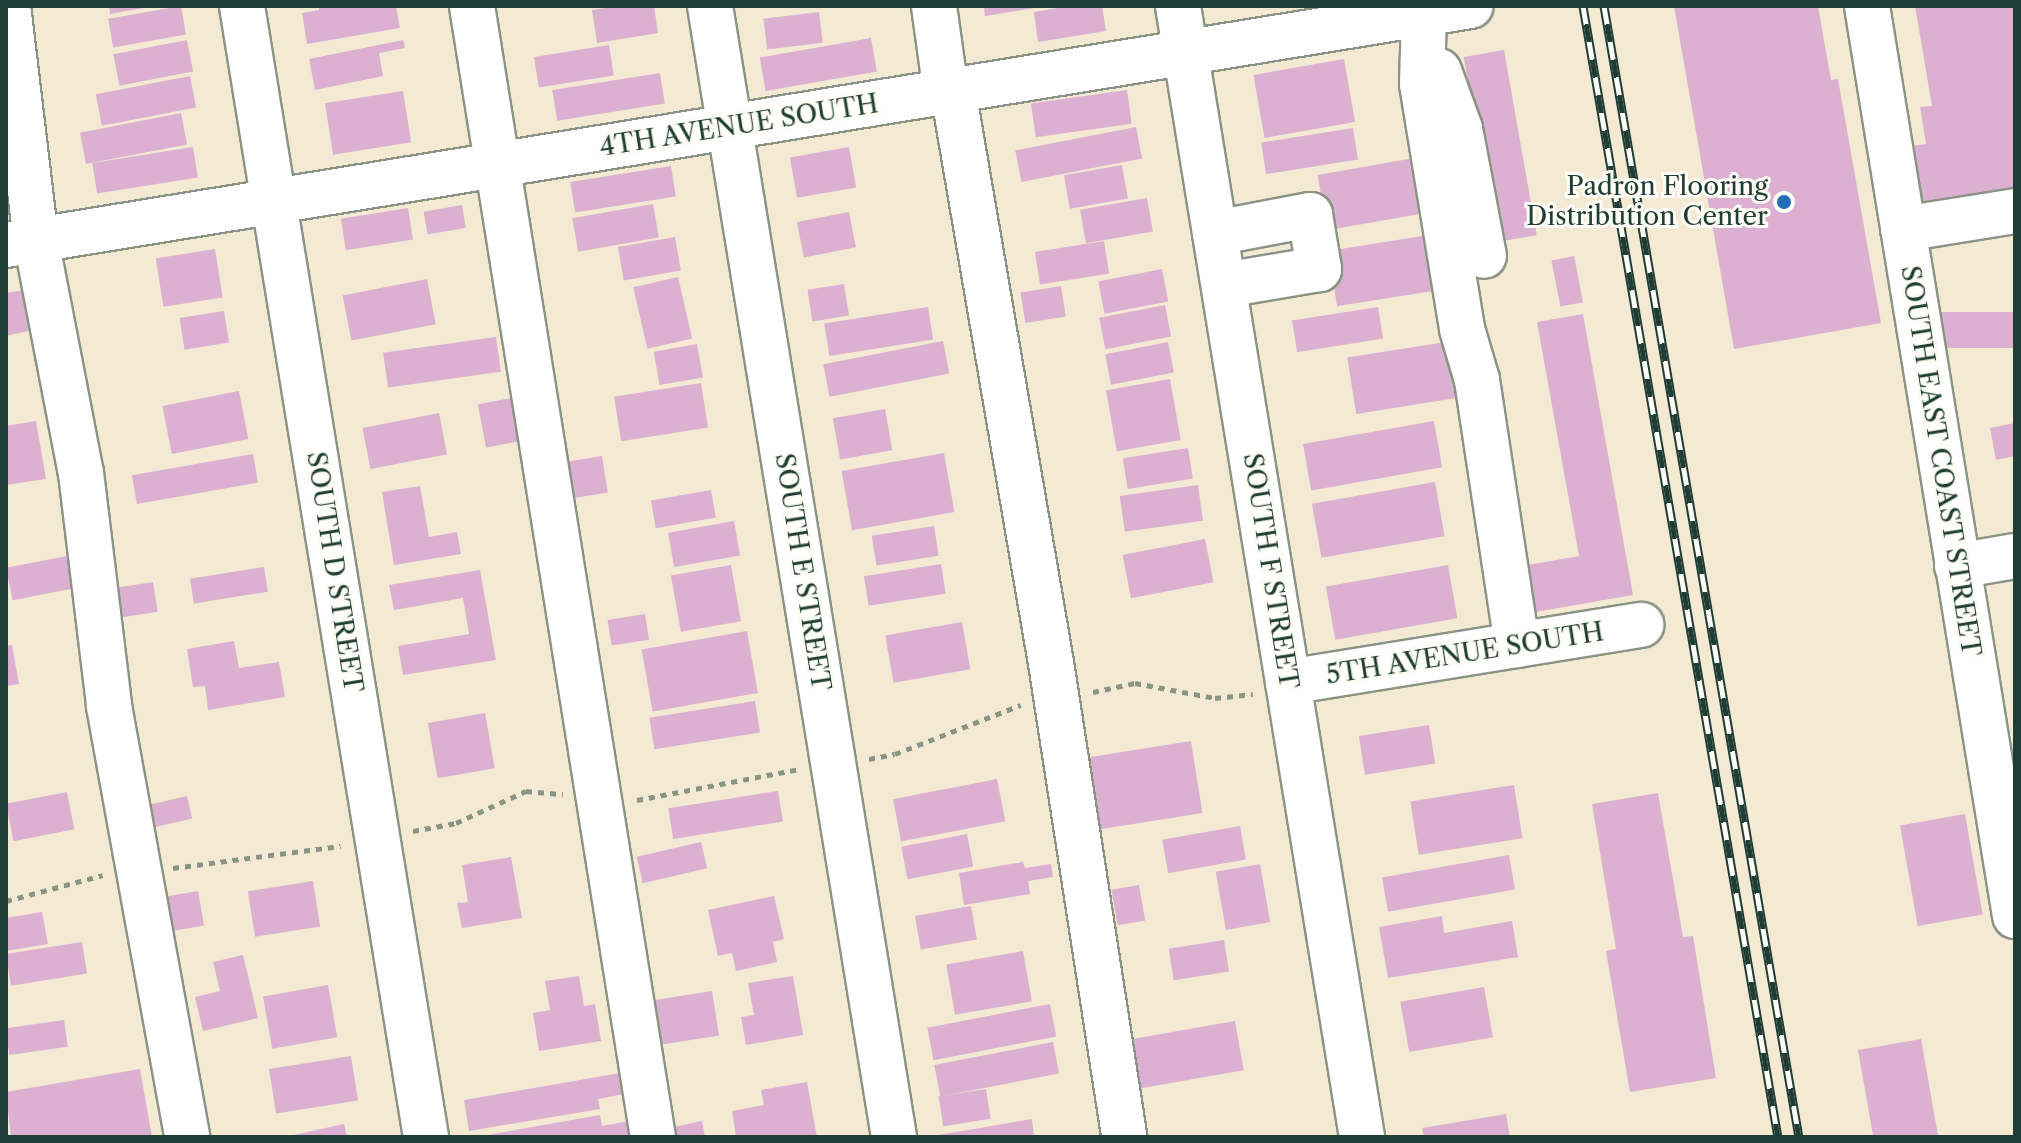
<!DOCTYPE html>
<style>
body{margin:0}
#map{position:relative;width:2021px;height:1143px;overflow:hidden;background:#f4ead4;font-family:"Libre Caslon Text",serif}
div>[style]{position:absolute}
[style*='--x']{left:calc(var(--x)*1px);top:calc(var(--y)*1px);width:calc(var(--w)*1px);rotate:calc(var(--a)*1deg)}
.building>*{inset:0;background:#dbb0d1;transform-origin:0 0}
.path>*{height:5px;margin-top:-2.5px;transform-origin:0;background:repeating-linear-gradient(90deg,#8a9484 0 6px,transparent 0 12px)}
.roads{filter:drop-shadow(2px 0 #8a9484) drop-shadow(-2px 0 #8a9484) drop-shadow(0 2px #8a9484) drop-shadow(0 -2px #8a9484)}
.minor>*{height:44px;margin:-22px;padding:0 22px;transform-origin:22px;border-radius:22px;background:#fff}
.rail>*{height:9px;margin-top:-4.5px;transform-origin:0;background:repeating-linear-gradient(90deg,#fdfcf7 0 18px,#1f3d34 0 36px);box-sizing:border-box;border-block:2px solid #1f3d34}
.dots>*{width:22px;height:22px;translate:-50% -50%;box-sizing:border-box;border:4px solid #fdfcf7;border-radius:50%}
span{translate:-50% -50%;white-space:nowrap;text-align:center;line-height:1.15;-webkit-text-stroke:6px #fdfcf7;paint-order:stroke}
.street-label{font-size:26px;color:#1f3d34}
.poi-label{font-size:26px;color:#1f3d34}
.right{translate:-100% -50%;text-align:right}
.frame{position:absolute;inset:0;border:8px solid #1f3d34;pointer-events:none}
</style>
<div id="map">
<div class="building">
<i style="clip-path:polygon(109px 6px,144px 6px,144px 8px,110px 14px)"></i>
<i style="left:181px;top:6px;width:29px;height:74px;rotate:80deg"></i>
<i style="clip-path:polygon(319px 6px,396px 6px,400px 28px,307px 44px,302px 13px,319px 10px)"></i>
<i style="clip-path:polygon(618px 6px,654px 6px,658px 33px,597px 43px,592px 10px)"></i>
<i style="clip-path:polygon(984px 6px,1035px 6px,1035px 8px,985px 16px)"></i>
<i style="clip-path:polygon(1069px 6px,1102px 6px,1106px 31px,1038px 42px,1034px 12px)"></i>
<i style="clip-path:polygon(1674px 6px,1818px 6px,1831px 80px,1838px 79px,1881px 323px,1734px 349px)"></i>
<i style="clip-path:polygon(1915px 6px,2015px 6px,2015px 202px,1923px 218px,1910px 146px,1926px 144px,1920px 107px,1932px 106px)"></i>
<i style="left:819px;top:12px;width:31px;height:56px;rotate:83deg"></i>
<i style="left:871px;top:38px;width:34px;height:113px;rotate:80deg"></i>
<i style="left:187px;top:40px;width:32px;height:75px;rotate:79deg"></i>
<i style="clip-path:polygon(403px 40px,405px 48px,379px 53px,383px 76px,315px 90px,309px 59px)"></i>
<i style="left:609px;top:45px;width:31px;height:76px;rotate:81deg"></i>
<i style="left:1504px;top:50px;width:188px;height:41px;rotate:80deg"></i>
<i style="left:1344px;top:59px;width:64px;height:92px;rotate:80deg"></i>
<i style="left:660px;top:73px;width:31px;height:109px;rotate:81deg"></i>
<i style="left:190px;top:76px;width:32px;height:96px;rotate:79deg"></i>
<i style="left:1127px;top:90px;width:34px;height:97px;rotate:82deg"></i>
<i style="left:403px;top:91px;width:52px;height:79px;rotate:81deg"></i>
<i style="left:181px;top:113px;width:32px;height:103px;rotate:79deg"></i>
<i style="left:1136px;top:127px;width:32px;height:123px;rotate:79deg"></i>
<i style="left:1353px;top:128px;width:32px;height:93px;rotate:81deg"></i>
<i style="left:193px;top:147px;width:31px;height:102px;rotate:81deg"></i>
<i style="left:849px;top:147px;width:41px;height:60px;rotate:80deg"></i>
<i style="left:1420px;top:157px;width:56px;height:104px;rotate:80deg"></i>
<i style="left:1122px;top:165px;width:34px;height:59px;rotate:80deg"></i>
<i style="left:671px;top:166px;width:31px;height:102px;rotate:81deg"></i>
<i style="left:1147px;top:198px;width:34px;height:68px;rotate:80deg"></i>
<i style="left:653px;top:204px;width:34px;height:82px;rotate:80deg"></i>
<i style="left:462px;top:205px;width:23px;height:39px;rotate:80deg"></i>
<i style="left:408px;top:208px;width:32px;height:68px;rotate:81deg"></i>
<i style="left:849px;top:212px;width:36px;height:53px;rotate:79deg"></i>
<i style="left:1435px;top:234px;width:56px;height:108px;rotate:81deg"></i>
<i style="left:675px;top:237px;width:34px;height:58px;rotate:80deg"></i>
<i style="left:1104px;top:241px;width:33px;height:70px;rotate:81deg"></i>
<i style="left:215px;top:249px;width:49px;height:60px;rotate:81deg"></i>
<i style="left:1574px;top:256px;width:47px;height:23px;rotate:79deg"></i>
<i style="left:1162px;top:269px;width:33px;height:65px;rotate:79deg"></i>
<i style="left:678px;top:277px;width:63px;height:46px;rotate:77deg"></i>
<i style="left:427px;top:279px;width:46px;height:86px;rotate:79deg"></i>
<i style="left:844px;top:284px;width:32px;height:37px;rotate:81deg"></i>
<i style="left:1061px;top:286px;width:31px;height:41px;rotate:81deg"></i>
<i style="clip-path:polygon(24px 290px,33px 330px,6px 336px,6px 293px)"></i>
<i style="left:1165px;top:305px;width:32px;height:67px;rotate:79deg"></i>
<i style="left:928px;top:307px;width:33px;height:105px;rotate:81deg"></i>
<i style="left:1378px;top:307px;width:32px;height:87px;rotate:81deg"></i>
<i style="left:224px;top:311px;width:32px;height:45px;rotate:81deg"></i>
<i style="left:2015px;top:312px;width:36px;height:74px;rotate:90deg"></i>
<i style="clip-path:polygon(1583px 314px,1633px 595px,1536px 612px,1528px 565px,1579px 556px,1537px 322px)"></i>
<i style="left:496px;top:337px;width:35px;height:114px;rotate:82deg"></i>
<i style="left:943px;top:341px;width:33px;height:122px;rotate:79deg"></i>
<i style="left:1452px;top:341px;width:57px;height:106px;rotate:81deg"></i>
<i style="left:1168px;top:342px;width:31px;height:64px;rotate:79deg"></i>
<i style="left:697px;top:344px;width:34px;height:44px;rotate:80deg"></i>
<i style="left:1170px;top:379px;width:62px;height:65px;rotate:80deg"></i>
<i style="left:701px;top:383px;width:45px;height:88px;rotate:81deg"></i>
<i style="left:239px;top:391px;width:49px;height:78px;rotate:79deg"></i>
<i style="left:516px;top:397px;width:44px;height:39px;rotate:79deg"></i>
<i style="left:885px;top:409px;width:42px;height:53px;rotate:80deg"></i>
<i style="left:439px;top:413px;width:42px;height:78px;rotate:79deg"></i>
<i style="clip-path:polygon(36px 421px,46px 479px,6px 485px,6px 426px)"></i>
<i style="left:1434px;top:421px;width:47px;height:133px;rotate:80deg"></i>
<i style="clip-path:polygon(2015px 423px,2015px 456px,1996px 460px,1990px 428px)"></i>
<i style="left:1188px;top:448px;width:31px;height:66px;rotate:81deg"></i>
<i style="left:944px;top:453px;width:60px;height:104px;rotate:80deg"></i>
<i style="left:253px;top:454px;width:29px;height:123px;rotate:80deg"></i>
<i style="left:602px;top:456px;width:37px;height:36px;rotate:81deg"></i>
<i style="left:1435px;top:482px;width:55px;height:125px;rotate:80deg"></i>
<i style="left:1198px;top:485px;width:36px;height:79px;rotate:82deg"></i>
<i style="clip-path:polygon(420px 486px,429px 537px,457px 532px,461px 554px,394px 565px,382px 492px)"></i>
<i style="left:711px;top:490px;width:28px;height:61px;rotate:80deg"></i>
<i style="left:734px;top:521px;width:35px;height:67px;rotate:80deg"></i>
<i style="left:934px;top:526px;width:30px;height:63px;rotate:81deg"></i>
<i style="left:1205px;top:539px;width:44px;height:84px;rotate:79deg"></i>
<i style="left:72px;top:555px;width:33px;height:67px;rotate:79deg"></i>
<i style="left:941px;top:564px;width:30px;height:78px;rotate:81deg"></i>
<i style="left:731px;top:565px;width:57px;height:61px;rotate:80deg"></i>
<i style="left:1448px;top:565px;width:54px;height:124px;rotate:80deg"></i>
<i style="left:264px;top:567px;width:25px;height:75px;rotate:81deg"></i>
<i style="clip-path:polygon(480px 570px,496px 660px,403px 675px,398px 646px,469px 634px,463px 598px,394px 610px,389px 585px)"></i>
<i style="left:153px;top:582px;width:30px;height:39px;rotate:81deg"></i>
<i style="left:645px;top:614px;width:26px;height:38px;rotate:81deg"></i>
<i style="left:962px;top:622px;width:48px;height:78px;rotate:80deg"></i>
<i style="left:747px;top:631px;width:63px;height:107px;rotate:80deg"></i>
<i style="clip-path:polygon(234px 641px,239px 668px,279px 662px,285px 697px,208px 710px,205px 686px,193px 687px,187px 649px)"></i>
<i style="clip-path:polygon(12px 645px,19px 684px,6px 686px,6px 646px)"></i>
<i style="left:755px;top:701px;width:32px;height:107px;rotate:81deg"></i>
<i style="left:485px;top:713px;width:56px;height:58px;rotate:80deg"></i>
<i style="left:1429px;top:725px;width:39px;height:71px;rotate:81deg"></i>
<i style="left:1191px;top:741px;width:73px;height:116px;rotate:81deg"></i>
<i style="left:997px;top:779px;width:43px;height:106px;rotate:79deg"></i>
<i style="left:1514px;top:785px;width:54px;height:105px;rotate:81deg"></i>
<i style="left:778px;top:791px;width:31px;height:111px;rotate:81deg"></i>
<i style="left:67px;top:792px;width:38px;height:62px;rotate:79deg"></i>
<i style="clip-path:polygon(1658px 793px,1683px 937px,1693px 936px,1716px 1078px,1630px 1092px,1606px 951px,1616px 949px,1592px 804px)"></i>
<i style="left:187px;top:796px;width:23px;height:41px;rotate:77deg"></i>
<i style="left:1965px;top:814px;width:102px;height:66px;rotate:80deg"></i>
<i style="left:1240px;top:826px;width:34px;height:79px;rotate:80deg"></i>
<i style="left:967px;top:834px;width:33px;height:67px;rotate:79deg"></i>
<i style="left:701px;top:842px;width:27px;height:66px;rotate:77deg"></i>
<i style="left:1509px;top:855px;width:35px;height:129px;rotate:80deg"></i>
<i style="clip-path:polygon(511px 857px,522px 918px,462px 928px,457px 903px,468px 902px,462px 865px)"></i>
<i style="clip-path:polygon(1023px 862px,1025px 868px,1051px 864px,1053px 877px,1028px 881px,1030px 894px,964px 905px,959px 873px)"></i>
<i style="left:1260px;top:864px;width:59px;height:45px;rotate:80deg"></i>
<i style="left:313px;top:881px;width:46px;height:66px;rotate:81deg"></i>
<i style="left:1139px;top:885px;width:36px;height:28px;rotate:80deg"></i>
<i style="left:198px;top:891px;width:35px;height:32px;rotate:80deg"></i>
<i style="clip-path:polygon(774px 896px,784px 939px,773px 942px,777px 962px,736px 971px,732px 953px,718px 956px,708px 910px)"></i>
<i style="left:971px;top:906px;width:34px;height:57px;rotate:80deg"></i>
<i style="clip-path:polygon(42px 912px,48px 944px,6px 951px,6px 918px)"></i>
<i style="clip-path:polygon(1442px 916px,1444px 933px,1512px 921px,1518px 957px,1388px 978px,1379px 927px)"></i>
<i style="left:1224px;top:940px;width:32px;height:56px;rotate:81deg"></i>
<i style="left:82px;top:942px;width:32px;height:77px;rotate:81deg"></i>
<i style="left:1023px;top:951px;width:51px;height:78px;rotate:80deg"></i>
<i style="clip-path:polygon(243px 955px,258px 1018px,203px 1031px,195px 997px,220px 991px,213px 962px)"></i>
<i style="clip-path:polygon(579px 976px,584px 1006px,595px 1004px,601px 1041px,539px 1051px,533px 1013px,550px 1010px,545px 981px)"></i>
<i style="clip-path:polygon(793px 976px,803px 1035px,746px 1045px,741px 1017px,754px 1015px,748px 983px)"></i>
<i style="left:328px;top:985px;width:53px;height:66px;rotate:80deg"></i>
<i style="left:1484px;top:987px;width:51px;height:85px;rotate:80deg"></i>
<i style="left:712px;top:991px;width:45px;height:64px;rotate:81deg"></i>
<i style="left:1050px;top:1004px;width:33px;height:125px;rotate:79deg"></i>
<i style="left:64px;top:1020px;width:27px;height:59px;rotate:82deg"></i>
<i style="left:1235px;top:1021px;width:50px;height:113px;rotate:80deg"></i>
<i style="left:1921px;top:1039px;width:99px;height:64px;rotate:80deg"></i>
<i style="left:1053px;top:1042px;width:32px;height:121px;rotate:79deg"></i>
<i style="left:351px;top:1056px;width:45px;height:83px;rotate:81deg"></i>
<i style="clip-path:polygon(140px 1069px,152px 1137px,11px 1137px,6px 1092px)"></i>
<i style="clip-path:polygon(626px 1072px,629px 1093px,598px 1099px,600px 1109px,469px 1131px,464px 1100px)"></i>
<i style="clip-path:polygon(807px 1082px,817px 1137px,736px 1137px,732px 1111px,764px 1105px,761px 1090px)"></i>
<i style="left:986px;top:1089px;width:30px;height:48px;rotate:81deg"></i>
<i style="clip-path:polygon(1506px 1114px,1510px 1137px,1424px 1137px,1422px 1128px)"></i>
<i style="clip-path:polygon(600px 1115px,602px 1126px,635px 1120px,637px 1137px,476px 1137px)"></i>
<i style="clip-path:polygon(1032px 1119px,1034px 1137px,938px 1137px,938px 1135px)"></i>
<i style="clip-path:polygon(702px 1121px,705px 1137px,671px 1137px,669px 1128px)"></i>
<i style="clip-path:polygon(344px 1124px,347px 1137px,289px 1137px,289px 1136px)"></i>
</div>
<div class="path">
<i style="--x:1093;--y:692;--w:43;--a:-12.1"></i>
<i style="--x:1135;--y:683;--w:81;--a:10.6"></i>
<i style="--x:1215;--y:698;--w:38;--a:-6"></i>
<i style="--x:869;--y:759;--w:26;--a:-11"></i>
<i style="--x:895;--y:754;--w:135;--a:-21.3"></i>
<i style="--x:637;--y:800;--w:165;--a:-10.8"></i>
<i style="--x:413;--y:831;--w:44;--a:-10.5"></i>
<i style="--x:456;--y:823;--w:77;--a:-24.6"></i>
<i style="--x:526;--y:791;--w:37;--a:5"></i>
<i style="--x:173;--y:868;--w:169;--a:-7.5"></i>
<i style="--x:6;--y:901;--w:100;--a:-15"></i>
</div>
<div class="roads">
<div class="minor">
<i style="--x:8;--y:6;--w:236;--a:83.2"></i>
<i style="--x:36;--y:240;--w:237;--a:79.1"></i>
<i style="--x:81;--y:473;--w:235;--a:83.1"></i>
<i style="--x:109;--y:706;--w:438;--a:79.7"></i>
<i style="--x:242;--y:6;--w:1146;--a:80.76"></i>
<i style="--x:472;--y:6;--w:1145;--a:80.91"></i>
<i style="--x:710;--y:6;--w:1146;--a:80.76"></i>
<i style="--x:934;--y:6;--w:87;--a:82.1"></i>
<i style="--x:1178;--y:6;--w:1146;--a:80.76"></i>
<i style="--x:1867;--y:6;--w:922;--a:80.76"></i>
<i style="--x:1424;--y:13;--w:71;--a:91.6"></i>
<i style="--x:1422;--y:84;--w:248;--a:80.7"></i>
<i style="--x:1462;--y:329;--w:53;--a:73.6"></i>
<i style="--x:1477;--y:380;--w:268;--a:81.4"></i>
<i style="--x:1439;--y:71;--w:62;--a:70.1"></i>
<i style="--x:1460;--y:129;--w:129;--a:79.3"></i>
<i style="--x:953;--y:91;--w:580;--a:80.28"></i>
<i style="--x:1051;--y:663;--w:480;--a:81.2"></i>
<i style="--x:1903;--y:229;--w:113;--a:-9.1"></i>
<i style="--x:1215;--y:233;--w:97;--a:-10.7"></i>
<i style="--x:1310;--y:215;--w:55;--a:80.5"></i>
<i style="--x:1319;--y:269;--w:96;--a:170.4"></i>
<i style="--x:6;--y:245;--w:1484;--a:-9.27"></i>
<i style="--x:1957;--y:566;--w:59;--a:-9.8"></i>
<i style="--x:1288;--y:682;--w:358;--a:-9.2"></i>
</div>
</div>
<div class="rail">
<i style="--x:1583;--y:6;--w:1148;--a:80.22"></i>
<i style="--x:1604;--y:6;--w:1148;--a:80.22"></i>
</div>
<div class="dots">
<i style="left:1784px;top:202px;background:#1f6fb2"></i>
</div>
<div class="street-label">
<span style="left:739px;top:126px;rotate:-9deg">4TH AVENUE SOUTH</span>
<span style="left:1940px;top:461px;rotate:81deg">SOUTH EAST COAST STREET</span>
<span style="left:1270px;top:571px;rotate:81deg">SOUTH F STREET</span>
<span style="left:334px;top:572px;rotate:81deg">SOUTH D STREET</span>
<span style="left:802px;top:572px;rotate:81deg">SOUTH E STREET</span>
<span style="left:1465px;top:654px;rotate:-9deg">5TH AVENUE SOUTH</span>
</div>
<div class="poi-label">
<span class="right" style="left:1768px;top:202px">Padron Flooring<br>Distribution Center</span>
</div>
<div class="frame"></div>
</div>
